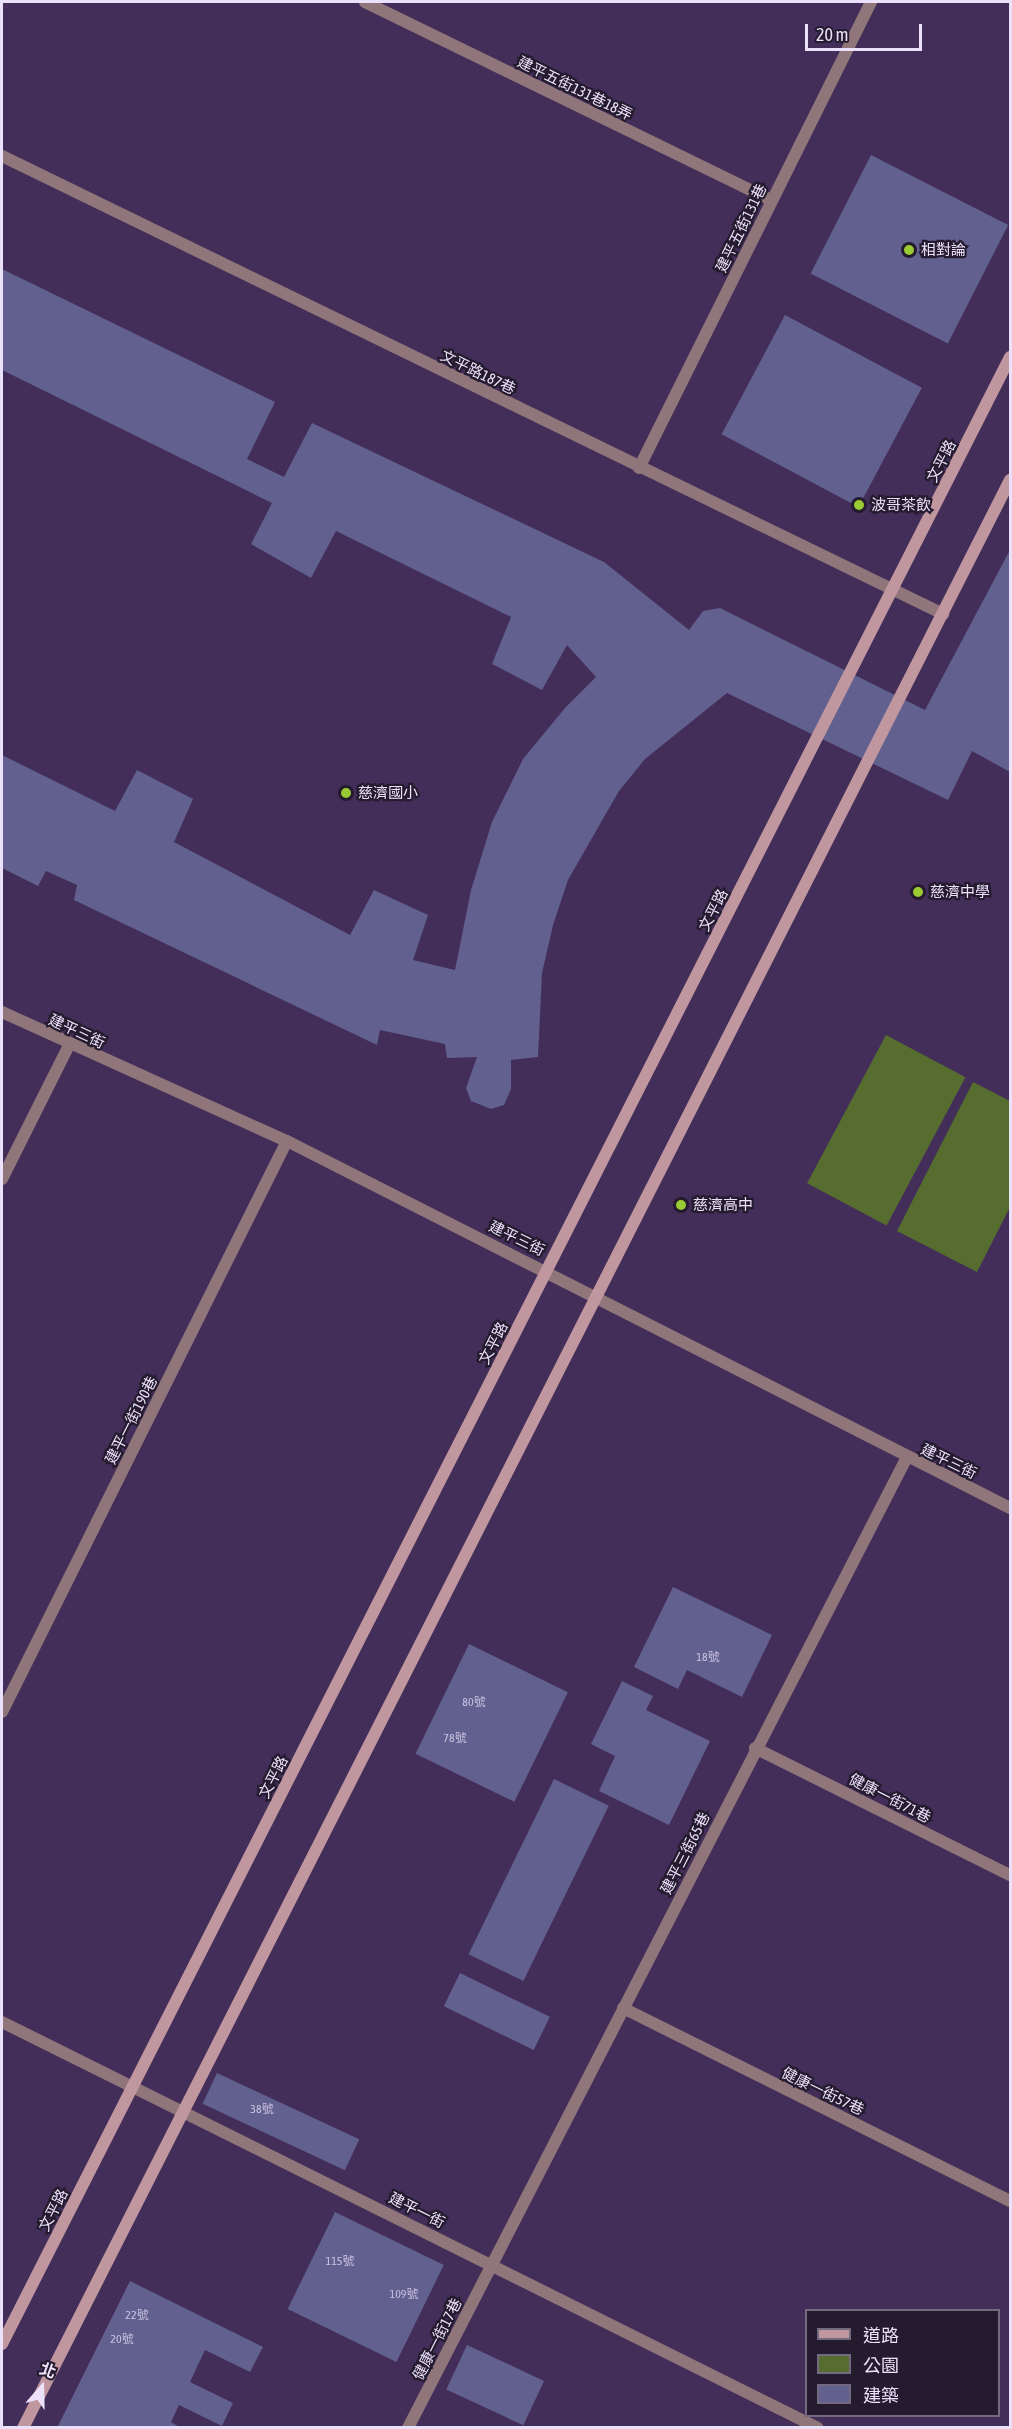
<!DOCTYPE html>
<meta charset="utf-8">
<style>
body{margin:0}
#map{position:relative;width:1012px;height:2429px;overflow:hidden;background:#422e58;font-family:"Asap Condensed","Noto Sans TC",sans-serif}
div>[style]{position:absolute}
[style*='--x']{left:calc(var(--x)*1px);top:calc(var(--y)*1px);width:calc(var(--w)*1px);rotate:calc(var(--a)*1deg)}
.green>*{inset:0;background:#576d2f;transform-origin:0 0}
.building>*{inset:0;background:#62608f;transform-origin:0 0}
.street>*{height:12px;margin:-6px;padding:0 6px;transform-origin:6px;border-radius:6px;background:#90767a}
.secondary>*{height:12px;margin:-6px;padding:0 6px;transform-origin:6px;border-radius:6px;background:#c1979f}
.dots>*{width:16px;height:16px;translate:-50% -50%;box-sizing:border-box;border:3px solid #241b2e;border-radius:50%}
span{translate:-50% -50%;white-space:nowrap;text-align:center;line-height:1.15;-webkit-text-stroke:4.5px #241b2e;paint-order:stroke}
.number-label{font-size:12px;color:#cac1e0}
.number-label span{-webkit-text-stroke-width:0}
.street-label{font-size:15px;color:#ece1fb}
.poi-label{font-size:15px;color:#ece1fb}
.left{translate:0 -50%;text-align:left}
.frame{position:absolute;inset:0;border:3px solid #ece1fb;pointer-events:none}
.legend{position:absolute;left:805px;top:2309px;width:195px;height:108px;box-sizing:border-box;background:#241b2e;border:2px solid #746a80;margin:0;padding:8px 10px;list-style:none;font-size:18px;color:#ece1fb}
.legend li{display:flex;align-items:center;gap:12px;height:30px}
.legend b{width:30px;border:2px solid #746a80}
.north{position:absolute;left:12px;top:2357px;width:60px;height:60px;-webkit-text-stroke:4px #241b2e;paint-order:stroke;rotate:20deg;font-size:16px;font-weight:700;line-height:24px;text-align:center;color:#ece1fb}
.north::after{content:'';display:block;margin:auto;width:21px;height:27px;background:#ece1fb;clip-path:polygon(50% 0,100% 100%,50% 72%,0 100%)}
.scale{position:absolute;left:805px;top:24px;width:117px;height:27px;box-sizing:border-box;border:3px solid #ece1fb;border-top:0;padding-left:8px;font-size:18px;line-height:21px;white-space:nowrap;color:#ece1fb;-webkit-text-stroke:4px #241b2e;paint-order:stroke}
</style>
<div id="map">
<div class="green">
<i style="left:886px;top:1035px;width:90px;height:168px;rotate:28deg"></i>
<i style="clip-path:polygon(973px 1082px,1010px 1101px,1010px 1207px,977px 1272px,897px 1231px)"></i>
</div>
<div class="building">
<i style="left:871px;top:155px;width:154px;height:133px;rotate:27deg"></i>
<i style="clip-path:polygon(2px 269px,275px 402px,247px 459px,284px 477px,312px 423px,604px 562px,689px 630px,703px 611px,720px 608px,925px 710px,1010px 550px,1010px 772px,972px 751px,948px 800px,727px 693px,645px 759px,619px 791px,596px 831px,568px 880px,553px 925px,542px 973px,538px 1057px,511px 1060px,511px 1089px,504px 1105px,491px 1109px,471px 1101px,466px 1088px,477px 1057px,447px 1058px,445px 1044px,380px 1030px,377px 1045px,74px 900px,77px 885px,46px 871px,38px 886px,2px 868px,2px 755px,115px 811px,137px 770px,193px 799px,174px 842px,350px 935px,374px 890px,428px 915px,413px 960px,455px 970px,471px 890px,492px 822px,523px 759px,565px 708px,596px 677px,567px 645px,542px 690px,492px 664px,511px 617px,336px 531px,311px 578px,251px 544px,272px 503px,2px 370px)"></i>
<i style="left:785px;top:315px;width:155px;height:135px;rotate:28deg"></i>
<i style="clip-path:polygon(673px 1587px,772px 1635px,742px 1697px,687px 1670px,678px 1689px,634px 1667px)"></i>
<i style="left:469px;top:1644px;width:110px;height:122px;rotate:26deg"></i>
<i style="clip-path:polygon(622px 1681px,653px 1696px,646px 1710px,710px 1741px,669px 1825px,599px 1791px,615px 1756px,591px 1744px)"></i>
<i style="left:554px;top:1779px;width:61px;height:195px;rotate:26deg"></i>
<i style="left:460px;top:1973px;width:100px;height:37px;rotate:26deg"></i>
<i style="left:217px;top:2073px;width:157px;height:34px;rotate:25deg"></i>
<i style="left:335px;top:2212px;width:121px;height:108px;rotate:26deg"></i>
<i style="clip-path:polygon(130px 2281px,263px 2347px,250px 2372px,205px 2350px,190px 2382px,233px 2403px,222px 2426px,179px 2405px,171px 2422px,181px 2428px,57px 2428px)"></i>
<i style="left:467px;top:2345px;width:85px;height:49px;rotate:25deg"></i>
</div>
<div class="street">
<i style="--x:365;--y:2;--w:452;--a:26"></i>
<i style="--x:2;--y:156;--w:1047;--a:25.95"></i>
<i style="--x:639;--y:468;--w:521;--a:-63.53"></i>
<i style="--x:2;--y:1012;--w:313;--a:24.4"></i>
<i style="--x:287;--y:1141;--w:811;--a:26.91"></i>
<i style="--x:2;--y:1179;--w:150;--a:-63.4"></i>
<i style="--x:2;--y:1712;--w:638;--a:-63.48"></i>
<i style="--x:755;--y:1748;--w:285;--a:26.5"></i>
<i style="--x:623;--y:2008;--w:432;--a:26.5"></i>
<i style="--x:2;--y:2022;--w:911;--a:26.45"></i>
<i style="--x:408;--y:2428;--w:1092;--a:-62.8"></i>
</div>
<div class="secondary">
<i style="--x:2;--y:2344;--w:2228;--a:-63.1"></i>
<i style="--x:23;--y:2428;--w:2184;--a:-63.13"></i>
</div>
<div class="dots">
<i style="left:909px;top:250px;background:#9bcb32"></i>
<i style="left:859px;top:505px;background:#9bcb32"></i>
<i style="left:346px;top:793px;background:#9bcb32"></i>
<i style="left:918px;top:892px;background:#9bcb32"></i>
<i style="left:681px;top:1205px;background:#9bcb32"></i>
</div>
<div class="number-label">
<span style="left:708px;top:1658px">18號</span>
<span style="left:474px;top:1703px">80號</span>
<span style="left:455px;top:1739px">78號</span>
<span style="left:262px;top:2110px">38號</span>
<span style="left:340px;top:2262px">115號</span>
<span style="left:404px;top:2295px">109號</span>
<span style="left:137px;top:2316px">22號</span>
<span style="left:122px;top:2340px">20號</span>
</div>
<div class="street-label">
<span style="left:575px;top:88px;rotate:26deg">建平五街131巷18弄</span>
<span style="left:741px;top:228px;rotate:-64deg">建平五街131巷</span>
<span style="left:478px;top:372px;rotate:26deg">文平路187巷</span>
<span style="left:941px;top:461px;rotate:-63deg">文平路</span>
<span style="left:713px;top:910px;rotate:-63deg">文平路</span>
<span style="left:77px;top:1031px;rotate:25deg">建平三街</span>
<span style="left:517px;top:1238px;rotate:26deg">建平三街</span>
<span style="left:493px;top:1343px;rotate:-63deg">文平路</span>
<span style="left:131px;top:1420px;rotate:-63deg">建平一街190巷</span>
<span style="left:949px;top:1461px;rotate:26deg">建平三街</span>
<span style="left:273px;top:1777px;rotate:-63deg">文平路</span>
<span style="left:890px;top:1798px;rotate:27deg">健康一街71巷</span>
<span style="left:685px;top:1853px;rotate:-63deg">建平三街65巷</span>
<span style="left:823px;top:2091px;rotate:26deg">健康一街57巷</span>
<span style="left:53px;top:2210px;rotate:-63deg">文平路</span>
<span style="left:417px;top:2210px;rotate:27deg">建平一街</span>
<span style="left:437px;top:2339px;rotate:-63deg">健康一街17巷</span>
</div>
<div class="poi-label">
<span class="left" style="left:921px;top:250px">相對論</span>
<span class="left" style="left:871px;top:505px">波哥茶飲</span>
<span class="left" style="left:358px;top:793px">慈濟國小</span>
<span class="left" style="left:930px;top:892px">慈濟中學</span>
<span class="left" style="left:693px;top:1205px">慈濟高中</span>
</div>
<div class="frame"></div>
<ul class="legend">
<li><b style="height:8px;background:#c1979f"></b>道路</li>
<li><b style="height:16px;background:#576d2f"></b>公園</li>
<li><b style="height:16px;background:#62608f"></b>建築</li>
</ul>
<div class="north">北</div>
<div class="scale">20 m</div>
</div>
